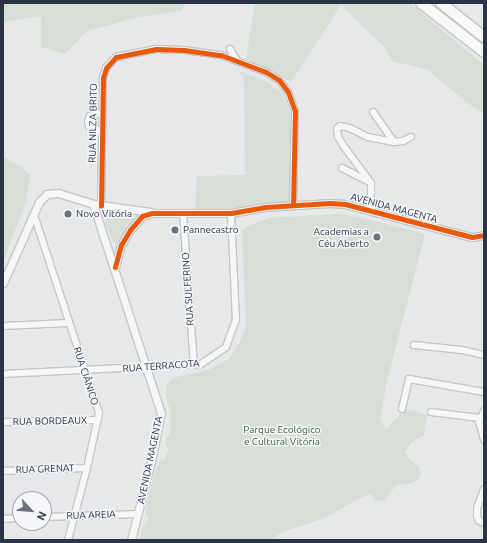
<!DOCTYPE html>
<meta charset="utf-8">
<style>
body{margin:0}
#map{position:relative;width:487px;height:543px;overflow:hidden;background:#e6e8ea;font-family:Ubuntu,sans-serif}
div>[style]{position:absolute}
[style*='--x']{left:calc(var(--x)*1px);top:calc(var(--y)*1px);width:calc(var(--w)*1px);rotate:calc(var(--a)*1deg)}
.green>*{inset:0;background:#d6ded6}
.roads{filter:drop-shadow(1px 0 #c4c6c8) drop-shadow(-1px 0 #c4c6c8) drop-shadow(0 1px #c4c6c8) drop-shadow(0 -1px #c4c6c8)}
.minor>*{height:6px;margin:-3px;padding:0 3px;transform-origin:3px;border-radius:3px;background:#f5f6f7}
.tertiary>*{height:7px;margin:-3.5px;padding:0 3.5px;transform-origin:3.5px;border-radius:3.5px;background:#f5f6f7}
.trunk>*{height:10px;margin:-5px;padding:0 5px;transform-origin:5px;border-radius:5px;background:#f8f8f8}
.cycleway>*{height:5px;margin:-2.5px;padding:0 2.5px;transform-origin:2.5px;border-radius:2.5px;background:#e8590c}
.dots>*{width:11px;height:11px;translate:-50% -50%;box-sizing:border-box;border:2px solid #f4f6f9;border-radius:50%}
span{translate:-50% -50%;white-space:nowrap;text-align:center;line-height:1.15;-webkit-text-stroke:3px #f4f6f9;paint-order:stroke}
.street-label{font-size:10px;color:#2b3445}
.poi-label{font-size:10px;color:#2b3445}
.left{translate:0 -50%;text-align:left}
.right{translate:-100% -50%;text-align:right}
.park-label{font-size:10px;color:#3f6138}
.frame{position:absolute;inset:0;border:4px solid #2b3445;pointer-events:none}
.north{position:absolute;left:12px;top:491px;width:40px;height:40px;box-sizing:border-box;background:#f4f6f9;border:1px solid #a4a8b1;border-radius:50%;rotate:116deg;font-size:11px;font-weight:700;line-height:16px;text-align:center;color:#2b3445}
.north::after{content:'';display:block;margin:auto;width:14px;height:18px;background:#6c737f;clip-path:polygon(50% 0,100% 100%,50% 72%,0 100%)}
</style>
<div id="map">
<div class="green">
<i style="clip-path:polygon(3px 3px,185px 3px,181px 11px,138px 17px,87px 31px,65px 54px,41px 47px,41px 16px,3px 22px)"></i>
<i style="clip-path:polygon(255px 3px,410px 3px,484px 65px,484px 114px,469px 104px,426px 69px,392px 61px,385px 48px,341px 5px,291px 82px,246px 59px)"></i>
<i style="clip-path:polygon(238px 71px,264px 80px,283px 94px,290px 112px,289px 205px,231px 210px,195px 209px,197px 176px,245px 175px,244px 76px)"></i>
<i style="clip-path:polygon(3px 156px,22px 168px,30px 175px,26px 202px,3px 262px)"></i>
<i style="clip-path:polygon(105px 210px,135px 218px,117px 243px,113px 242px,103px 216px)"></i>
<i style="clip-path:polygon(337px 214px,363px 218px,425px 234px,387px 381px,380px 419px,386px 430px,400px 414px,412px 410px,427px 415px,424px 435px,412px 442px,405px 452px,410px 460px,419px 467px,421px 473px,418px 480px,409px 484px,399px 484px,391px 491px,386px 500px,376px 501px,370px 494px,358px 499px,325px 518px,282px 532px,271px 540px,139px 540px,144px 524px,147px 523px,149px 517px,146px 516px,146px 505px,155px 472px,160px 460px,165px 459px,168px 451px,168px 448px,166px 447px,166px 438px,170px 433px,171px 414px,166px 396px,167px 385px,173px 378px,208px 370px,229px 359px,241px 340px,246px 327px,242px 230px,252px 224px,270px 218px)"></i>
</div>
<div class="roads">
<div class="minor">
<i style="--x:230;--y:49;--w:12;--a:59"></i>
<i style="--x:373;--y:112;--w:37;--a:55"></i>
<i style="--x:102;--y:132;--w:14;--a:-155"></i>
<i style="--x:89;--y:126;--w:4;--a:-104"></i>
<i style="--x:88;--y:122;--w:6;--a:-72"></i>
<i style="--x:90;--y:116;--w:5;--a:-22"></i>
<i style="--x:95;--y:114;--w:7;--a:0"></i>
<i style="--x:342;--y:168;--w:30;--a:27"></i>
<i style="--x:101;--y:206;--w:128;--a:-89.1"></i>
<i style="--x:103;--y:78;--w:10;--a:-73"></i>
<i style="--x:106;--y:68;--w:15;--a:-48"></i>
<i style="--x:116;--y:57;--w:41;--a:-11.3"></i>
<i style="--x:156;--y:49;--w:28;--a:2"></i>
<i style="--x:184;--y:50;--w:37;--a:8"></i>
<i style="--x:221;--y:55;--w:48;--a:20.7"></i>
<i style="--x:266;--y:72;--w:15;--a:32"></i>
<i style="--x:279;--y:80;--w:15;--a:53"></i>
<i style="--x:288;--y:92;--w:20;--a:70"></i>
<i style="--x:295;--y:111;--w:94;--a:91.2"></i>
<i style="--x:369;--y:209;--w:16;--a:-83"></i>
<i style="--x:371;--y:193;--w:10;--a:-90"></i>
<i style="--x:371;--y:183;--w:44;--a:-126.6"></i>
<i style="--x:345;--y:148;--w:13;--a:-122"></i>
<i style="--x:338;--y:137;--w:8;--a:-97"></i>
<i style="--x:337;--y:129;--w:4;--a:-45"></i>
<i style="--x:340;--y:126;--w:10;--a:11"></i>
<i style="--x:350;--y:128;--w:20;--a:27"></i>
<i style="--x:368;--y:137;--w:26;--a:11"></i>
<i style="--x:394;--y:142;--w:9;--a:-6"></i>
<i style="--x:403;--y:141;--w:9;--a:-27"></i>
<i style="--x:183;--y:213;--w:152;--a:85.9"></i>
<i style="--x:34;--y:215;--w:208;--a:71.8"></i>
<i style="--x:99;--y:413;--w:56;--a:102.3"></i>
<i style="--x:87;--y:468;--w:74;--a:104.8"></i>
<i style="--x:3;--y:326;--w:65;--a:-2.6"></i>
<i style="--x:414;--y:345;--w:48;--a:5.9"></i>
<i style="--x:462;--y:350;--w:23;--a:13"></i>
<i style="--x:3;--y:374;--w:198;--a:-2.9"></i>
<i style="--x:201;--y:364;--w:30;--a:-34"></i>
<i style="--x:226;--y:347;--w:29;--a:-70"></i>
<i style="--x:236;--y:320;--w:107;--a:-92.7"></i>
<i style="--x:402;--y:409;--w:31;--a:-77"></i>
<i style="--x:409;--y:379;--w:76;--a:9.8"></i>
<i style="--x:484;--y:411;--w:12;--a:114"></i>
<i style="--x:479;--y:422;--w:19;--a:74"></i>
<i style="--x:431;--y:412;--w:49;--a:7"></i>
<i style="--x:3;--y:422;--w:95;--a:-1.2"></i>
<i style="--x:3;--y:471;--w:84;--a:-2"></i>
<i style="--x:484;--y:489;--w:20;--a:110"></i>
<i style="--x:477;--y:508;--w:8;--a:90"></i>
<i style="--x:477;--y:516;--w:5;--a:68"></i>
<i style="--x:479;--y:521;--w:5;--a:22"></i>
<i style="--x:44;--y:517;--w:94;--a:-1.8"></i>
<i style="--x:3;--y:519;--w:17;--a:-3"></i>
</div>
<div class="tertiary">
<i style="--x:93;--y:204;--w:220;--a:72"></i>
<i style="--x:161;--y:413;--w:45;--a:101.6"></i>
<i style="--x:152;--y:457;--w:86;--a:104.2"></i>
<i style="--x:115;--y:267;--w:23;--a:-75"></i>
<i style="--x:121;--y:245;--w:17;--a:-59"></i>
<i style="--x:130;--y:230;--w:18;--a:-49"></i>
<i style="--x:142;--y:216;--w:10;--a:-17"></i>
<i style="--x:152;--y:213;--w:79;--a:0"></i>
<i style="--x:231;--y:213;--w:35;--a:-10"></i>
<i style="--x:265;--y:207;--w:65;--a:-3.5"></i>
<i style="--x:330;--y:203;--w:15;--a:4"></i>
<i style="--x:345;--y:204;--w:131;--a:14.6"></i>
<i style="--x:472;--y:237;--w:12;--a:-9"></i>
<i style="--x:3;--y:283;--w:89;--a:-66"></i>
<i style="--x:39;--y:202;--w:11;--a:-45"></i>
<i style="--x:47;--y:194;--w:11;--a:-5"></i>
<i style="--x:58;--y:193;--w:37;--a:17"></i>
<i style="--x:93;--y:204;--w:58;--a:8"></i>
</div>
<div class="trunk">
<i style="--x:421;--y:3;--w:80;--a:37.9"></i>
<i style="--x:441;--y:3;--w:55;--a:38.3"></i>
</div>
</div>
<div class="cycleway">
<i style="--x:101;--y:206;--w:128;--a:-89.1"></i>
<i style="--x:103;--y:78;--w:10;--a:-73"></i>
<i style="--x:106;--y:68;--w:15;--a:-48"></i>
<i style="--x:116;--y:57;--w:41;--a:-11.3"></i>
<i style="--x:156;--y:49;--w:28;--a:2"></i>
<i style="--x:184;--y:50;--w:37;--a:8"></i>
<i style="--x:221;--y:55;--w:48;--a:20.7"></i>
<i style="--x:266;--y:72;--w:15;--a:32"></i>
<i style="--x:279;--y:80;--w:15;--a:53"></i>
<i style="--x:288;--y:92;--w:20;--a:70"></i>
<i style="--x:295;--y:111;--w:94;--a:91.2"></i>
<i style="--x:115;--y:267;--w:23;--a:-75"></i>
<i style="--x:121;--y:245;--w:17;--a:-59"></i>
<i style="--x:130;--y:230;--w:18;--a:-49"></i>
<i style="--x:142;--y:216;--w:10;--a:-17"></i>
<i style="--x:152;--y:213;--w:79;--a:0"></i>
<i style="--x:231;--y:213;--w:35;--a:-10"></i>
<i style="--x:265;--y:207;--w:65;--a:-3.5"></i>
<i style="--x:330;--y:203;--w:15;--a:4"></i>
<i style="--x:345;--y:204;--w:131;--a:14.6"></i>
<i style="--x:472;--y:237;--w:12;--a:-9"></i>
</div>
<div class="dots">
<i style="left:68px;top:214px;background:#6c737f"></i>
<i style="left:175px;top:230px;background:#6c737f"></i>
<i style="left:377px;top:237px;background:#6c737f"></i>
</div>
<div class="street-label">
<span style="left:93px;top:123px;rotate:-89deg">RUA NILZA BRITO</span>
<span style="left:394px;top:208px;rotate:15deg">AVENIDA MAGENTA</span>
<span style="left:188px;top:289px;rotate:-94deg">RUA SULFERINO</span>
<span style="left:161px;top:366px;rotate:-4deg">RUA TERRACOTA</span>
<span style="left:86px;top:376px;rotate:72deg">RUA CIÂNICO</span>
<span style="left:50px;top:421px;rotate:-1deg">RUA BORDEAUX</span>
<span style="left:150px;top:460px;rotate:-78deg">AVENIDA MAGENTA</span>
<span style="left:45px;top:469px;rotate:-2deg">RUA GRENAT</span>
<span style="left:91px;top:515px;rotate:-2deg">RUA AREIA</span>
</div>
<div class="poi-label">
<span class="left" style="left:76px;top:214px">Novo Vitória</span>
<span class="left" style="left:183px;top:230px">Pannecastro</span>
<span class="right" style="left:369px;top:237px">Academias a<br>Céu Aberto</span>
</div>
<div class="park-label">
<span style="left:282px;top:435px">Parque Ecológico<br>e Cultural Vitória</span>
</div>
<div class="frame"></div>
<div class="north">N</div>
</div>
